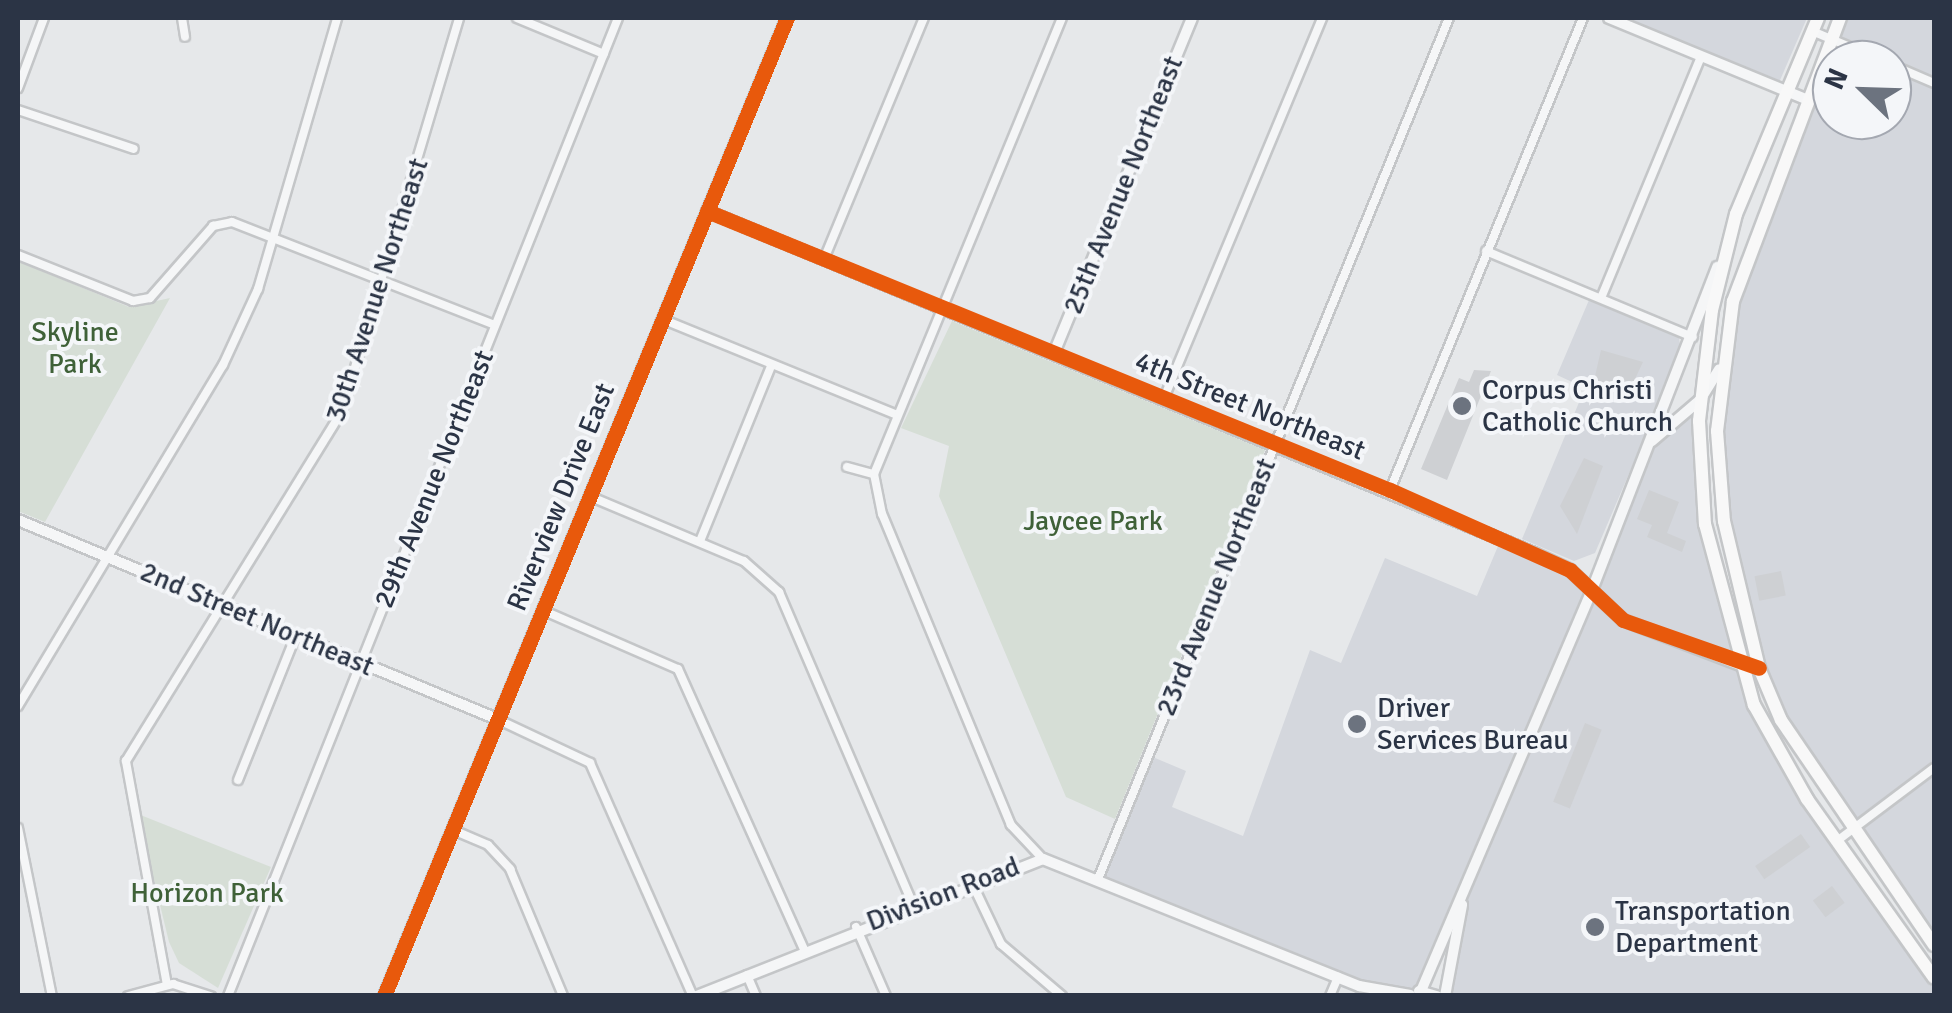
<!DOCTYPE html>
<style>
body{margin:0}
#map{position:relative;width:1952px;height:1013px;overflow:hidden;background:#e6e8ea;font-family:Signika,sans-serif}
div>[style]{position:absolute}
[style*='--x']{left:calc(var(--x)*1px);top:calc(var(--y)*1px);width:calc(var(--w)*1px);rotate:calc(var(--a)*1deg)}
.built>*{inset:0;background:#d4d7dd}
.green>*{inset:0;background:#d6ded6}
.building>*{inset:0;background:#ced0d3;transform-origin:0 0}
.roads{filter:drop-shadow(2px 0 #c4c6c8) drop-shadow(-2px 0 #c4c6c8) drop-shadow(0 2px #c4c6c8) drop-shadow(0 -2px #c4c6c8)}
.minor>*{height:8px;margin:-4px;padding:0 4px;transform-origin:4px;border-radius:4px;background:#f5f6f7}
.tertiary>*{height:10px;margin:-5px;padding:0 5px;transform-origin:5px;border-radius:5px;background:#f5f6f7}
.trunk>*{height:12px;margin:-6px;padding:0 6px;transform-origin:6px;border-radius:6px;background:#f8f8f8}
.cycleway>*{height:15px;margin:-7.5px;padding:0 7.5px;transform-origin:7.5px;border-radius:7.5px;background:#e8590c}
.dots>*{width:28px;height:28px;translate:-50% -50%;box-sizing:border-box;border:5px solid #f4f6f9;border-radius:50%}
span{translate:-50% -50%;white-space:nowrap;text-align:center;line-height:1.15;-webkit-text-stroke:8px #f4f6f9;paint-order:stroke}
.street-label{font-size:28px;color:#2b3445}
.park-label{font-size:28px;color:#3f6138}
.poi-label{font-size:28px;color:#2b3445}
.left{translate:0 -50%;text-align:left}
.frame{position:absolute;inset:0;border:20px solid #2b3445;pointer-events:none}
.north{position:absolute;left:1812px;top:40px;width:100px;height:100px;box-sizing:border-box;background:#f4f6f9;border:2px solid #a4a8b1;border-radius:50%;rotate:293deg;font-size:28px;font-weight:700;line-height:40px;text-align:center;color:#2b3445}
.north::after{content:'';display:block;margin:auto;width:35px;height:45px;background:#6c737f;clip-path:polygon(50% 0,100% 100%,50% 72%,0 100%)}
</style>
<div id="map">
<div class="built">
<i style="clip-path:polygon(1623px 18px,1807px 18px,1777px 87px)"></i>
<i style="clip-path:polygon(evenodd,1840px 18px,1934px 18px,1934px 945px,1820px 785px,1759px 668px,1734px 580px,1717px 431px,1726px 334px,1840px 18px,1832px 60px,1892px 60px,1892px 120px,1832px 120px,1832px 60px)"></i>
<i style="clip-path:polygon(1592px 293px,1678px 330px,1681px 352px,1595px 553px,1574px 561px,1522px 539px,1585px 388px,1557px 375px)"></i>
<i style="clip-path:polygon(1700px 400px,1705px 524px,1741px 669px,1780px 754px,1934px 978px,1934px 995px,1445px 995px,1462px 906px,1421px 991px,1388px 993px,1098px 879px,1148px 755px,1186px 771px,1172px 807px,1243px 836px,1310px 650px,1341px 663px,1385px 558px,1477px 596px,1501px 539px,1559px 564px,1590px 594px,1652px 442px)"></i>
</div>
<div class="green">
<i style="clip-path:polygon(18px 261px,129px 307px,170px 298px,45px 522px,18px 511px)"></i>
<i style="clip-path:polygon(952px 321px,1265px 450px,1115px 819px,1066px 797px,939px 496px,949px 446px,901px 428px)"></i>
<i style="clip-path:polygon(138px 814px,271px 867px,218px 988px,179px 963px,169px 942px)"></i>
</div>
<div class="building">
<i style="clip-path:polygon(1601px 350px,1643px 362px,1626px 398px,1593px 385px)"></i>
<i style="clip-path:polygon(1474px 370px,1491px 371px,1447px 480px,1421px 469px,1459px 378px,1469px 382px)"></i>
<i style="clip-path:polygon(1584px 458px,1603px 466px,1577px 534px,1560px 506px)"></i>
<i style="clip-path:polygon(1649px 490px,1679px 502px,1667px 533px,1686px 541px,1682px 552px,1647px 537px,1652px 525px,1637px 519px)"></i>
<i style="left:1781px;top:571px;width:25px;height:27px;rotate:79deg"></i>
<i style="left:1585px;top:723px;width:18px;height:85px;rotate:22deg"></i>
<i style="left:1801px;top:834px;width:16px;height:56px;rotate:55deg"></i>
<i style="left:1832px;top:886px;width:21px;height:24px;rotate:53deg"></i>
</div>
<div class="roads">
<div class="minor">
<i style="--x:182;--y:18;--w:19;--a:81"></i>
<i style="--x:517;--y:18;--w:94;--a:22.5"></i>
<i style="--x:1812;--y:31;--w:75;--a:22.8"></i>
<i style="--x:1892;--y:65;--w:46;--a:23.2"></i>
<i style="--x:18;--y:88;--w:75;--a:-69.6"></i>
<i style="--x:18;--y:110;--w:122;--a:18.6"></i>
<i style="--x:1486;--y:251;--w:224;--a:22.6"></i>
<i style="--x:18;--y:255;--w:124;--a:21.8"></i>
<i style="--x:133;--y:301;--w:17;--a:-10"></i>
<i style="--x:150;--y:298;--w:96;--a:-48.8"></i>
<i style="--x:213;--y:226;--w:19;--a:-12"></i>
<i style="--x:232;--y:222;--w:282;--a:21.4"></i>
<i style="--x:824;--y:259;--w:261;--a:-67.5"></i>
<i style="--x:1601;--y:298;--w:262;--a:-67.5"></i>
<i style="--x:662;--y:319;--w:254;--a:22.2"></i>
<i style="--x:1164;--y:398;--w:412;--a:-67.4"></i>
<i style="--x:847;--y:467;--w:28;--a:15"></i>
<i style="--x:1390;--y:490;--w:510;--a:-67.76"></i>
<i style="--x:589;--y:496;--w:168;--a:22.8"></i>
<i style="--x:744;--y:561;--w:47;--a:41.5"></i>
<i style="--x:779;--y:592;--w:340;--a:66.8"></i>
<i style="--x:700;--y:541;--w:189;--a:-67.9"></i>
<i style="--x:542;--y:610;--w:148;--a:23.5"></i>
<i style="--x:678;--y:669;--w:308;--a:65.8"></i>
<i style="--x:18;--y:706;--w:398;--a:-59"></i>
<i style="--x:223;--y:365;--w:84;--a:-65.3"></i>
<i style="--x:258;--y:289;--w:282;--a:-73.7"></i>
<i style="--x:497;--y:719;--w:103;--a:25.3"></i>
<i style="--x:590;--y:763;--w:255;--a:66.2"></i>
<i style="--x:238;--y:780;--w:156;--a:-68.2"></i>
<i style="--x:18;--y:828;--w:171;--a:78.6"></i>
<i style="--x:453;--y:830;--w:38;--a:23"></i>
<i style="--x:488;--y:845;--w:33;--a:47"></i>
<i style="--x:510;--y:869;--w:138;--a:67.3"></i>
<i style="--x:1837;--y:841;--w:121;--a:-37"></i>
<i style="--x:1043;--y:859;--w:47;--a:-133.3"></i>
<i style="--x:1011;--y:825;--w:337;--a:-112.5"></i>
<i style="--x:882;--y:514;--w:41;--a:-101.3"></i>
<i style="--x:874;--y:474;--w:493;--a:-67.6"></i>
<i style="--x:1098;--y:879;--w:930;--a:-67.82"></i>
<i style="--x:971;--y:881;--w:70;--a:64.5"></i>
<i style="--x:1001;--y:944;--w:80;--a:40.4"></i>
<i style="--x:856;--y:927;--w:75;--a:66.5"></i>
<i style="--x:747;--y:975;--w:23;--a:67"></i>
<i style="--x:167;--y:985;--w:228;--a:-100.4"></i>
<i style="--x:126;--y:761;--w:411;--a:-58.3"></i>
<i style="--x:342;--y:411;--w:410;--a:-73.4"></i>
<i style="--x:128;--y:996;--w:47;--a:-14.9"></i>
<i style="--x:173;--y:984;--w:40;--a:18"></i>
<i style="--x:228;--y:996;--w:1053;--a:-68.26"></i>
<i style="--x:1330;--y:996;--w:21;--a:-67"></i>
</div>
<div class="tertiary">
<i style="--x:1609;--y:18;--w:213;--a:22.4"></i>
<i style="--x:707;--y:211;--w:895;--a:22.47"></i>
<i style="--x:1534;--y:553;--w:40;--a:25"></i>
<i style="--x:1570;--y:570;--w:73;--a:43.3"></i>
<i style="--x:1623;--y:620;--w:134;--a:21"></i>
<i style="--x:1054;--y:353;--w:362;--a:-67.6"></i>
<i style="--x:1652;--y:441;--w:63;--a:-40.5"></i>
<i style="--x:1700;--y:400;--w:36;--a:-58"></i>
<i style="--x:18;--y:520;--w:519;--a:22.56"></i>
<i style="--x:1419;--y:991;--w:19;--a:16"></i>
<i style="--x:1421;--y:991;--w:431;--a:-66.9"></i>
<i style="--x:1590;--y:595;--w:352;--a:-68.8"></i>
<i style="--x:384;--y:996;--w:1058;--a:-67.61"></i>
<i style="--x:697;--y:996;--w:372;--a:-21.6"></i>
<i style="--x:1043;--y:859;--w:341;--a:21.9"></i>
<i style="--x:1359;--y:986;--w:52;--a:10"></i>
<i style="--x:1445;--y:996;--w:93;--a:-79.4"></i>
</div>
<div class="trunk">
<i style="--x:1818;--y:18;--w:212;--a:112.7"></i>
<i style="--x:1736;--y:214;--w:99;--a:104"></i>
<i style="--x:1712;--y:310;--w:112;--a:96.7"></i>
<i style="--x:1699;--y:421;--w:103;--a:86.7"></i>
<i style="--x:1705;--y:524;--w:188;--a:74.9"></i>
<i style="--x:1754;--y:705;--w:108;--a:60.6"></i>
<i style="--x:1807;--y:799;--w:219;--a:54.6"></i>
<i style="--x:1840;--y:18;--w:303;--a:110.7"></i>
<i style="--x:1733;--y:301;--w:131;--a:97"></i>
<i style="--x:1717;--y:431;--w:90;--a:85.6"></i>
<i style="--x:1724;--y:521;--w:151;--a:76.6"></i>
<i style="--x:1759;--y:668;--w:56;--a:67.1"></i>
<i style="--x:1781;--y:720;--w:272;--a:55.8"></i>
</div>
</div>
<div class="cycleway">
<i style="--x:707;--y:211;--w:738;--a:22.22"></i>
<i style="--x:1390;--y:490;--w:197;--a:24"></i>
<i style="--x:1570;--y:570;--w:73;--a:43.3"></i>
<i style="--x:1623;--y:620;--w:144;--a:19.4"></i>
<i style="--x:384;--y:996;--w:1058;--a:-67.61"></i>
</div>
<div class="dots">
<i style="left:1462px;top:406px;background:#6c737f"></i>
<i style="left:1357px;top:724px;background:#6c737f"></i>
<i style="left:1595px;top:927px;background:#6c737f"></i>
</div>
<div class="street-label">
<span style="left:1123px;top:185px;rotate:-68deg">25th Avenue Northeast</span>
<span style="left:377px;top:290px;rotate:-72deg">30th Avenue Northeast</span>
<span style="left:1250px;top:406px;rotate:22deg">4th Street Northeast</span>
<span style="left:434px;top:479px;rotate:-68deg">29th Avenue Northeast</span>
<span style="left:561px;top:497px;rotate:-68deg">Riverview Drive East</span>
<span style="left:1216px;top:587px;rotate:-68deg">23rd Avenue Northeast</span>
<span style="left:257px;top:619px;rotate:23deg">2nd Street Northeast</span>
<span style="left:943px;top:894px;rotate:-21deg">Division Road</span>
</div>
<div class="park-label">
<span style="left:75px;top:348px">Skyline<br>Park</span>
<span style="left:1093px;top:521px">Jaycee Park</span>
<span style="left:207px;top:893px">Horizon Park</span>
</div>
<div class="poi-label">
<span class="left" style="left:1482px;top:406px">Corpus Christi<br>Catholic Church</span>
<span class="left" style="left:1377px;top:724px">Driver<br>Services Bureau</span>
<span class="left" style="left:1615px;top:927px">Transportation<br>Department</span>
</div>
<div class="frame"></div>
<div class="north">N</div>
</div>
